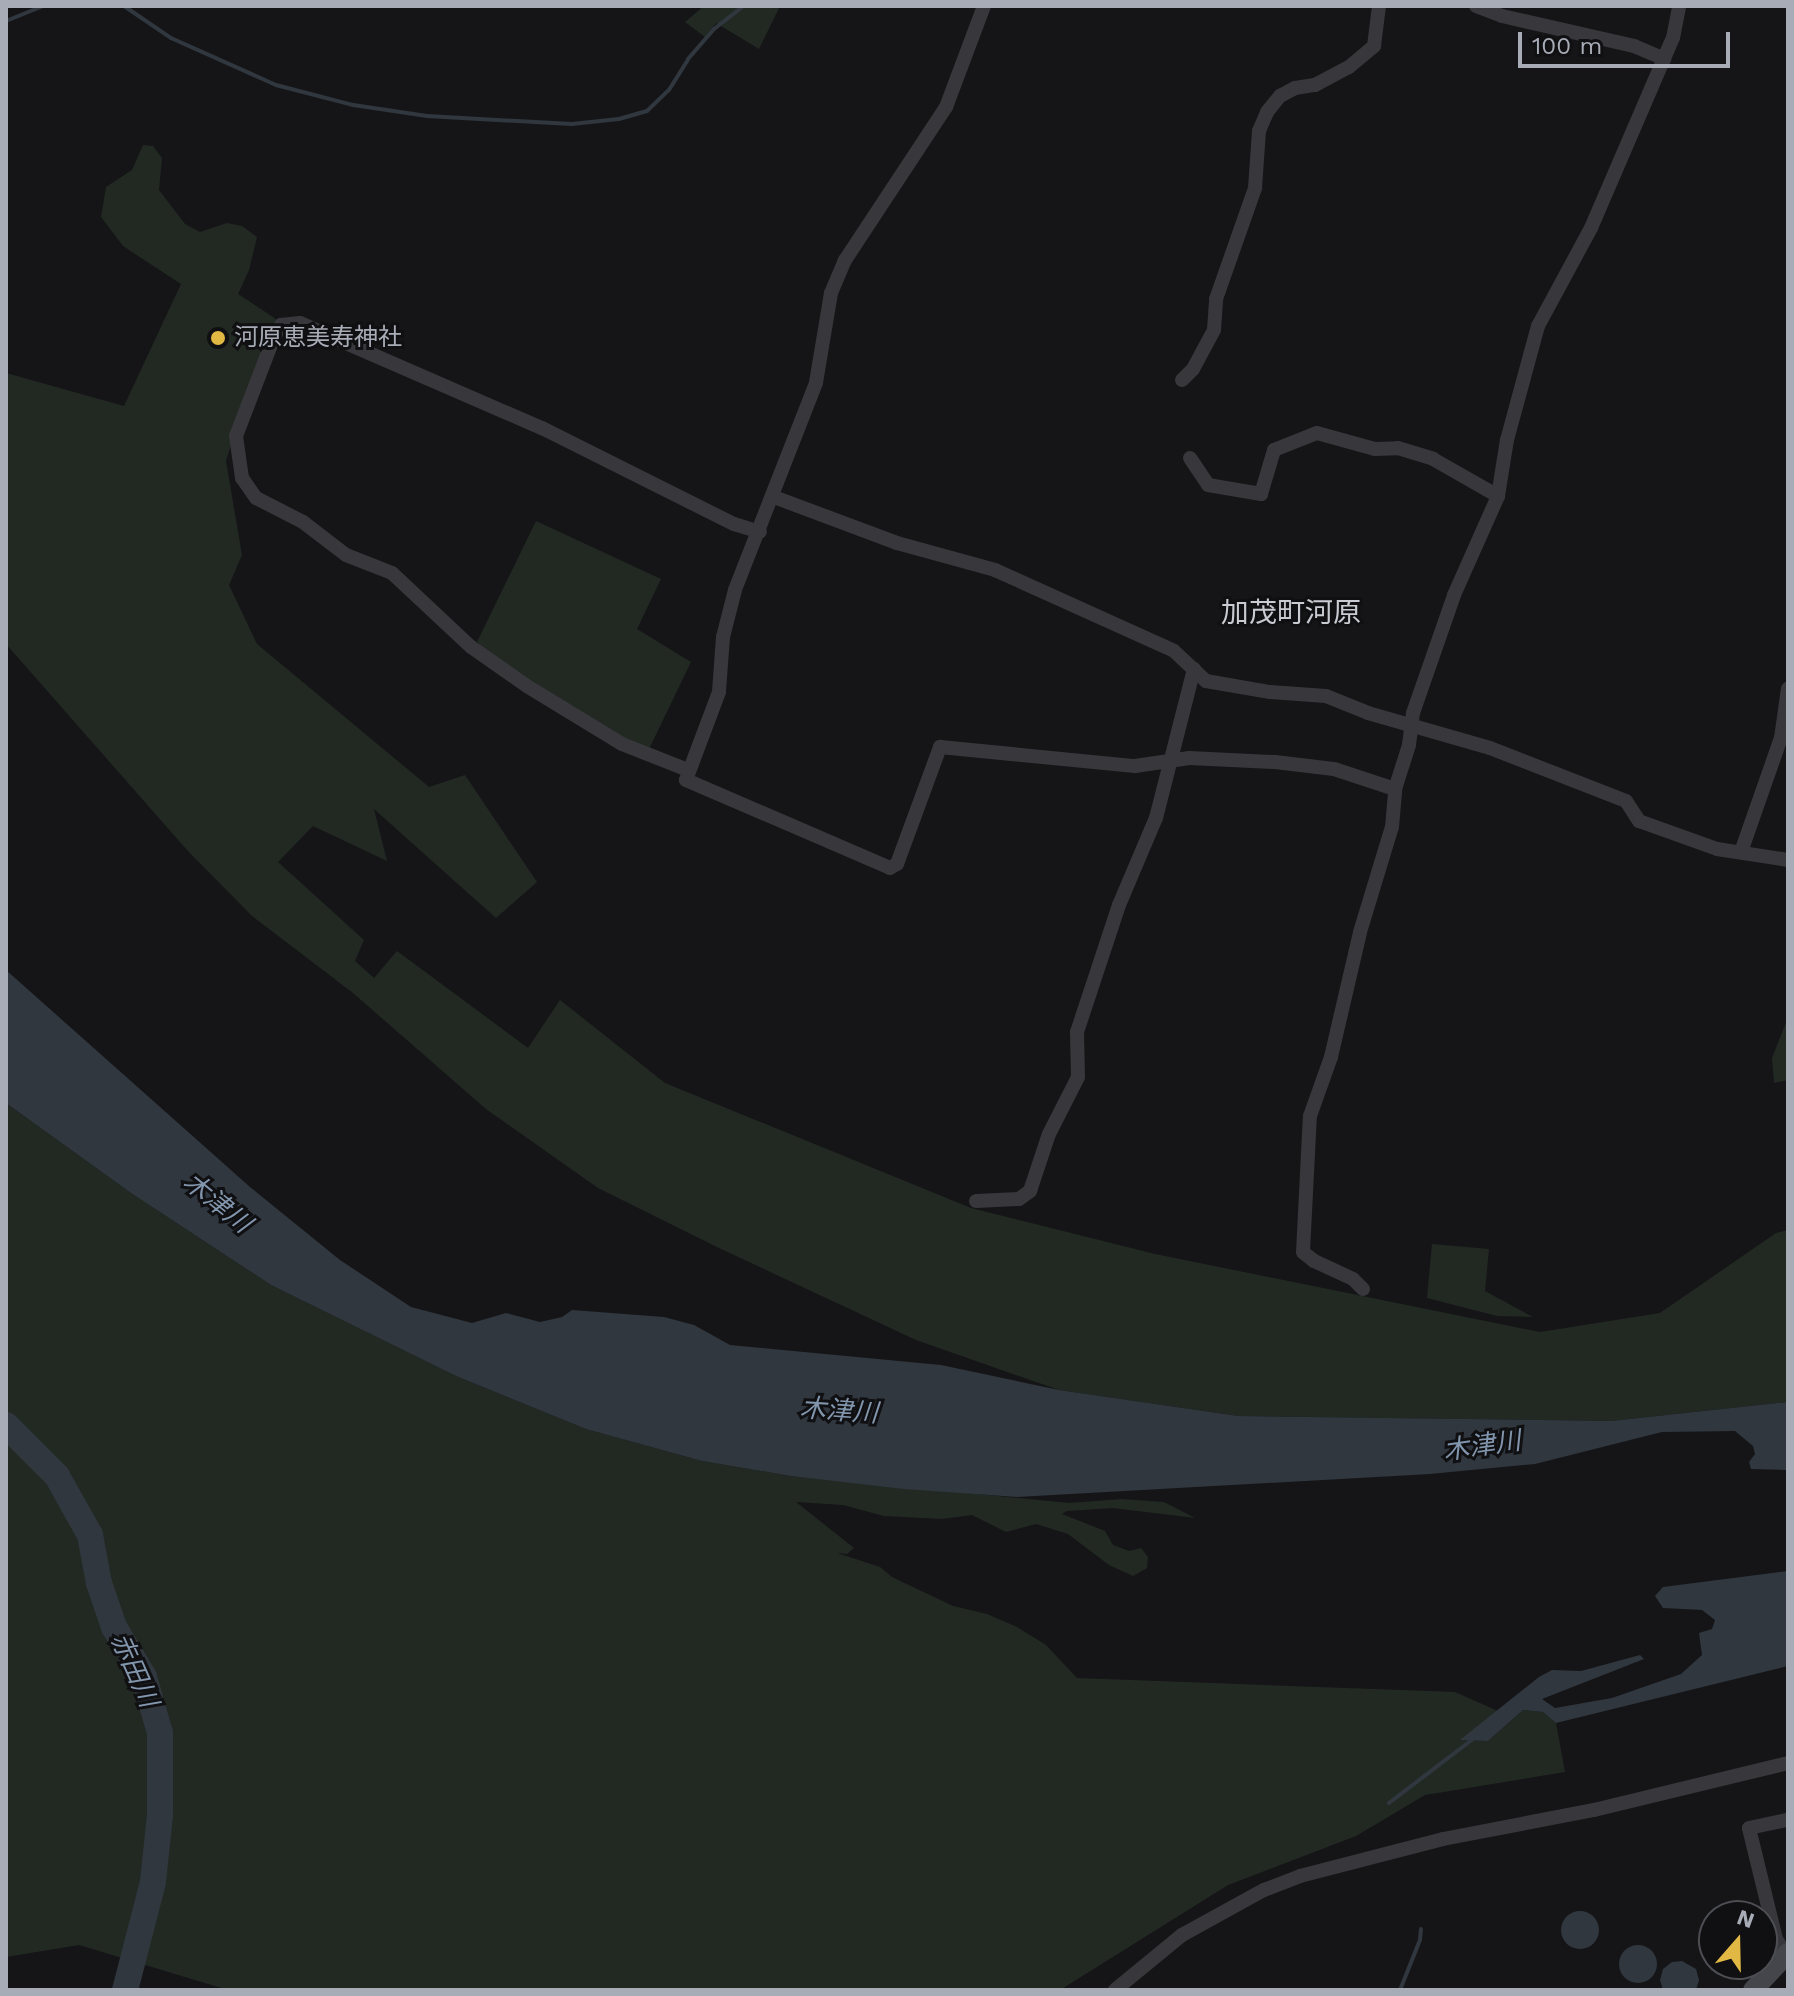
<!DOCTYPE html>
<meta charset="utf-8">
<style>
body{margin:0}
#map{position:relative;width:1794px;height:1996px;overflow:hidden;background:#151517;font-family:"Work Sans","Noto Sans JP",sans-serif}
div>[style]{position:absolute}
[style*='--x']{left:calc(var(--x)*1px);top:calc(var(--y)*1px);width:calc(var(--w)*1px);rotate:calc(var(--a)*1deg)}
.green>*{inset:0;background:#222923}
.water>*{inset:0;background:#30373f}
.round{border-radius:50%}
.stream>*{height:4px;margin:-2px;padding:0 2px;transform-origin:2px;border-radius:2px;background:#30373f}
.river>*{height:26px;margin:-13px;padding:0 13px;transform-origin:13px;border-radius:13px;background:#30373f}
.street>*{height:14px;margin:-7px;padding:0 7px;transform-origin:7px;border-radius:7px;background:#37373c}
.secondary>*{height:20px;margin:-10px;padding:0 10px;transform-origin:10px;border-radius:10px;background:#45464b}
.dots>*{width:22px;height:22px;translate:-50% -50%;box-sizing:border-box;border:4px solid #101012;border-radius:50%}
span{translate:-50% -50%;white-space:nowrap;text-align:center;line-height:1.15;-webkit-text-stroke:6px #101012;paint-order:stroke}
.poi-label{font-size:24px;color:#a8acb6}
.left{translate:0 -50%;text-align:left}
.water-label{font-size:26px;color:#8296ae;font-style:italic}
.quarter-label{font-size:28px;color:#c9cbd2}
.frame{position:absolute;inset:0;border:8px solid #a8acb6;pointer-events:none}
.north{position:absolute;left:1698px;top:1900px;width:80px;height:80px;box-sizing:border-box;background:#101012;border:2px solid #4d4e54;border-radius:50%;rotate:20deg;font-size:22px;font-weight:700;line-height:32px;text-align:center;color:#a8acb6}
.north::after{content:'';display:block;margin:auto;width:28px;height:36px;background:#e1b843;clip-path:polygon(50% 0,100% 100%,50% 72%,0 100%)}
.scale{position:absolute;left:1518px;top:32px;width:212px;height:36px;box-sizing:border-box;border:4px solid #a8acb6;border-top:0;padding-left:10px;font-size:24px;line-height:28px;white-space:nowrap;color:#a8acb6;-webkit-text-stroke:6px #101012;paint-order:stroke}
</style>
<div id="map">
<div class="green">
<i style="clip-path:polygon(704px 6px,780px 6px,759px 49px,716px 23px,705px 37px,685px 22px)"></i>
<i style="clip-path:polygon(143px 145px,153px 146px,162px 158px,159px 190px,185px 224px,200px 232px,227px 223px,242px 226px,257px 237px,249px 270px,238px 294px,276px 319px,253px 374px,226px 461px,242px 555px,229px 585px,257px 644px,429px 787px,465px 775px,537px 882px,496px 918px,374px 809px,387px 861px,313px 826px,278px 862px,364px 940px,355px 961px,374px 978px,397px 951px,528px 1048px,560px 1000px,665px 1083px,971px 1208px,1155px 1254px,1540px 1332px,1660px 1313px,1776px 1233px,1788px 1230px,1788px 1402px,1611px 1421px,1238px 1416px,1059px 1390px,916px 1340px,719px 1248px,598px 1188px,486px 1109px,353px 993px,252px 916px,187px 850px,6px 644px,6px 373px,124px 406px,181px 284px,123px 246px,101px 217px,106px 187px,132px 170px)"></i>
<i style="clip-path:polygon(536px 521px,661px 579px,637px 629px,691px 662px,649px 749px,624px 739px,492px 656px,477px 642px)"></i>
<i style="clip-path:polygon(1788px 1017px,1788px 1080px,1774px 1083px,1772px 1058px)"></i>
<i style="clip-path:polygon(6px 1103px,131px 1193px,271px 1285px,456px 1376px,586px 1429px,702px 1461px,791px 1476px,1069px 1503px,1122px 1499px,1164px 1502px,1195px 1518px,1113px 1508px,1067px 1511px,1062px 1514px,1105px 1531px,1113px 1545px,1129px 1551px,1141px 1548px,1148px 1557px,1147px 1568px,1133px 1576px,1109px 1565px,1068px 1534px,1036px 1524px,1006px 1532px,972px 1515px,942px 1519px,884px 1516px,843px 1505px,796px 1502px,854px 1548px,847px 1554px,837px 1553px,880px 1567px,892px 1577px,953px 1606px,987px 1614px,1017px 1627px,1046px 1645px,1077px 1678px,1455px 1692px,1498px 1711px,1462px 1740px,1488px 1741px,1523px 1710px,1543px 1712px,1556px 1723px,1565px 1772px,1425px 1795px,1356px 1836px,1228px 1885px,1060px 1990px,228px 1990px,79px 1945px,6px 1957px)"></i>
<i style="clip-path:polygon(1432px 1244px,1489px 1249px,1485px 1291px,1533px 1317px,1497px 1316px,1427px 1298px)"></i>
</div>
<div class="water">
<i style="clip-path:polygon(6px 970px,250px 1187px,340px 1260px,411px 1307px,472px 1323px,506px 1313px,540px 1322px,562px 1317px,572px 1310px,664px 1317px,694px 1325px,730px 1345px,941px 1365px,1059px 1390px,1238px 1416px,1611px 1421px,1788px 1402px,1788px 1470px,1751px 1469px,1749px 1462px,1755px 1454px,1753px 1446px,1735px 1431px,1662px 1432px,1535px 1464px,1430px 1474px,1017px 1497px,904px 1489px,791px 1476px,702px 1461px,586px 1429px,456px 1376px,271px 1285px,131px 1193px,6px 1103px)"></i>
<i style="clip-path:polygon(1788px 1571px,1788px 1666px,1556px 1723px,1543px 1712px,1523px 1710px,1488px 1741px,1460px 1740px,1539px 1677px,1552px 1670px,1581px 1671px,1640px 1655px,1644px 1659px,1542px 1699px,1555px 1708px,1612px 1698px,1681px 1674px,1702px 1655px,1699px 1633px,1712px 1629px,1715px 1620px,1702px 1610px,1663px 1608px,1655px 1596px,1663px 1587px)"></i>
<i class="round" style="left:1561px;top:1911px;width:38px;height:38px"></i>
<i class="round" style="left:1619px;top:1945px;width:38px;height:38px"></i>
<i style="clip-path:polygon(1682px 1961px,1696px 1969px,1699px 1980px,1696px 1990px,1663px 1990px,1660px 1980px,1663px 1969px,1672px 1962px)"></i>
</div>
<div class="stream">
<i style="--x:124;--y:6;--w:57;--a:34.2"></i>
<i style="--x:171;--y:38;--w:115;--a:24.1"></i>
<i style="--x:276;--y:85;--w:80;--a:14.6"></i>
<i style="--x:353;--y:105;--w:75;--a:8.5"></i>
<i style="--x:427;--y:116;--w:145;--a:3.2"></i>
<i style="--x:572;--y:124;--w:47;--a:-6.1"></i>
<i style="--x:619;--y:119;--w:29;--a:-16"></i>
<i style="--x:647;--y:111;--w:30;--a:-44"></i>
<i style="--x:669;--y:90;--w:36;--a:-58"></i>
<i style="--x:688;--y:59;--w:40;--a:-49"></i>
<i style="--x:714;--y:29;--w:37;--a:-38"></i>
<i style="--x:6;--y:21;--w:40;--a:-22"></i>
<i style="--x:1389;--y:1803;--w:106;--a:-37.3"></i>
<i style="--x:1400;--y:1990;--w:54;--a:-68.2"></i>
<i style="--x:1420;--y:1940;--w:11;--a:-85"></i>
</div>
<div class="river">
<i style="--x:6;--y:1425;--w:72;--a:45"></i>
<i style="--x:57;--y:1476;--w:68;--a:60.8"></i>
<i style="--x:90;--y:1535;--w:49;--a:79.4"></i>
<i style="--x:99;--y:1583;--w:46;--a:71.2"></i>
<i style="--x:114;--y:1627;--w:58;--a:59"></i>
<i style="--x:144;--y:1677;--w:58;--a:74.1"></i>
<i style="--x:160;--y:1733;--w:82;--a:90"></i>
<i style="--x:160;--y:1815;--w:67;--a:96"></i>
<i style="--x:153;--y:1882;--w:112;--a:104.5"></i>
</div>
<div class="street">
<i style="--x:984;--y:6;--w:108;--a:110.6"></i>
<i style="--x:946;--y:107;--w:183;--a:123.4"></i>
<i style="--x:845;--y:260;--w:36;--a:113"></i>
<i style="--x:831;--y:293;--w:91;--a:99.5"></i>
<i style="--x:816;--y:383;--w:222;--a:111.4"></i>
<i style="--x:735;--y:590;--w:49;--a:104.3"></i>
<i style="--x:723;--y:637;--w:55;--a:94.2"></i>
<i style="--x:719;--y:692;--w:94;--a:110.6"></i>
<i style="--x:686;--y:780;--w:222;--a:23.3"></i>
<i style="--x:890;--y:868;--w:8;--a:-30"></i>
<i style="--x:897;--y:864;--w:125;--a:-69.8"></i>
<i style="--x:940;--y:747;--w:196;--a:5.6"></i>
<i style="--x:1135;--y:766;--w:55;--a:-8.4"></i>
<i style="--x:1189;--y:758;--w:86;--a:2.7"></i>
<i style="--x:1275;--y:762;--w:59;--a:6.8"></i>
<i style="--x:1334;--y:769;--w:64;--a:18.2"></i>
<i style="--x:1476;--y:6;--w:28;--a:21"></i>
<i style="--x:1502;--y:16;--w:135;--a:12.8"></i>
<i style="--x:1634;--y:46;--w:33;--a:23"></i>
<i style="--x:1182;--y:380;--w:16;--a:-45"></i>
<i style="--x:1193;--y:369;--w:44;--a:-61.7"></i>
<i style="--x:1214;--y:330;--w:31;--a:-86"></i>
<i style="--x:1216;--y:299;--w:118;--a:-70.6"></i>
<i style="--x:1255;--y:188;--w:57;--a:-86"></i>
<i style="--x:1259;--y:131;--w:21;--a:-67"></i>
<i style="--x:1267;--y:112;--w:21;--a:-51"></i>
<i style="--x:1280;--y:96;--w:17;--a:-28"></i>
<i style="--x:1295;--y:88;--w:20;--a:-9"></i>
<i style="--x:1315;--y:85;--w:38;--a:-28"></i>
<i style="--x:1349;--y:67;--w:33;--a:-40"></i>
<i style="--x:1374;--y:46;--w:40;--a:-82.9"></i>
<i style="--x:1190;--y:458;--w:32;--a:56"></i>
<i style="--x:1208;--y:485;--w:54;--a:9.6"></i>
<i style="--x:1261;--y:494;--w:46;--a:-73.5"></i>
<i style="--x:1274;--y:450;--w:46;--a:-21.6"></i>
<i style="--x:1317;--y:433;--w:60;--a:15.4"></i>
<i style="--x:1375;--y:449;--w:23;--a:-2"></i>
<i style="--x:1398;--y:448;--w:37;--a:17"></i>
<i style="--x:1433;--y:459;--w:75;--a:29.6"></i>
<i style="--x:774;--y:497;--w:131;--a:20.5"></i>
<i style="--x:897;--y:543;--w:102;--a:15.4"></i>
<i style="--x:995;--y:570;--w:196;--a:24.3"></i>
<i style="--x:1174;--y:651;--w:44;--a:43.2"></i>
<i style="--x:1206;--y:681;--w:65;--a:9.8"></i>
<i style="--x:1270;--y:692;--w:56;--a:4.1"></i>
<i style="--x:1326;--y:696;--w:45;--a:22"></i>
<i style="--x:1368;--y:713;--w:127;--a:16"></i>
<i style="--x:1490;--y:748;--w:146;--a:21.3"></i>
<i style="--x:1626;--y:801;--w:24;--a:57"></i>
<i style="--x:1639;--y:821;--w:83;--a:19.7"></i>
<i style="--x:1717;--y:849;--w:72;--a:8.8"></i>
<i style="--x:688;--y:770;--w:71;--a:-158.5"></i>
<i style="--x:622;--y:744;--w:111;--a:-148.6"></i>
<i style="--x:527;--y:686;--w:68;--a:-145.1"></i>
<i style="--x:471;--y:647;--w:108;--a:-136.9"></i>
<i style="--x:392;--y:573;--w:49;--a:-158.6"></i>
<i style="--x:346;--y:555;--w:54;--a:-142.5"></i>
<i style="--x:303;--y:522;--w:53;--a:-152.9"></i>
<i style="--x:256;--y:498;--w:24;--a:-125"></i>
<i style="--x:242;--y:478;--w:42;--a:-98.1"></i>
<i style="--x:236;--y:436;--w:106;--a:-69"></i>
<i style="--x:274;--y:337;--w:14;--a:-60"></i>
<i style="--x:281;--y:325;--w:19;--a:-6"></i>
<i style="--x:300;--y:323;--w:264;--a:23.5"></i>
<i style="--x:542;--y:428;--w:215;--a:26.6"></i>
<i style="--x:734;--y:524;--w:27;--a:17"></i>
<i style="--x:1741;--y:852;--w:121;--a:-70.7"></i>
<i style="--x:1781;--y:738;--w:50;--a:-82"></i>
<i style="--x:976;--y:1201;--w:43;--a:-2.7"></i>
<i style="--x:1019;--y:1199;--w:14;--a:-36"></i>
<i style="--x:1030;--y:1191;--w:60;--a:-71.6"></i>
<i style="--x:1049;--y:1134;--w:64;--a:-63"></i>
<i style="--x:1078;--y:1077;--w:45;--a:-91.3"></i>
<i style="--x:1077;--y:1032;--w:134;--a:-71.7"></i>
<i style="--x:1119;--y:905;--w:95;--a:-67"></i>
<i style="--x:1156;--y:818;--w:154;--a:-75.7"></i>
<i style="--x:1363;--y:1289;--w:14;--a:-135"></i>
<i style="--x:1353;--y:1279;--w:43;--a:-155.2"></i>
<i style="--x:1314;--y:1261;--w:14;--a:-141"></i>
<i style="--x:1303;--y:1252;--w:136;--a:-87.1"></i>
<i style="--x:1310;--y:1116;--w:63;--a:-70.4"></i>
<i style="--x:1331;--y:1057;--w:128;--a:-76.9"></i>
<i style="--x:1360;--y:932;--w:110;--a:-73.1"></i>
<i style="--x:1392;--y:827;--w:38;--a:-85"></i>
<i style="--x:1395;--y:789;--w:46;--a:-72.3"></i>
<i style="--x:1409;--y:745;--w:32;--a:-83"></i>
<i style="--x:1413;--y:713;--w:125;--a:-70.8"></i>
<i style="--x:1454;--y:595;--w:108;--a:-66"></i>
<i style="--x:1498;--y:496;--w:57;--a:-80.9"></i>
<i style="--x:1507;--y:440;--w:118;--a:-74.8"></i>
<i style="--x:1538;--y:326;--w:111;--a:-61.6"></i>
<i style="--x:1591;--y:228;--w:207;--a:-66.7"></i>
<i style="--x:1673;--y:38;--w:33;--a:-79"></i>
<i style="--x:1786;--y:1954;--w:18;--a:-124"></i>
<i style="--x:1776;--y:1939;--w:114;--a:-103.7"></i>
<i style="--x:1749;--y:1828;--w:40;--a:-12"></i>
<i style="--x:1115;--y:1990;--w:87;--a:-39.4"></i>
<i style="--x:1182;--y:1935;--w:94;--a:-28.8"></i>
<i style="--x:1264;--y:1890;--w:39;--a:-21"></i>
<i style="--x:1300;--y:1876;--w:148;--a:-14.5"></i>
<i style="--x:1443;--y:1839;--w:154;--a:-10.9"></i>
<i style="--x:1594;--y:1810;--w:200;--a:-13.6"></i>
</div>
<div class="secondary">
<i style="--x:1753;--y:1990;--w:51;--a:-46.6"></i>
</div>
<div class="dots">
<i style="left:218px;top:338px;background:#e1b843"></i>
</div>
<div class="poi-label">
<span class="left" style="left:234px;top:338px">河原恵美寿神社</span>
</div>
<div class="water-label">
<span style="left:217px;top:1203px;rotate:39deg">木津川</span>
<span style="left:839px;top:1411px;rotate:4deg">木津川</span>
<span style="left:1482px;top:1446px;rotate:-8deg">木津川</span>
<span style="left:134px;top:1670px;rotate:66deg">赤田川</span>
</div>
<div class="quarter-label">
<span style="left:1291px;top:613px">加茂町河原</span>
</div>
<div class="frame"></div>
<div class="north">N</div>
<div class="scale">100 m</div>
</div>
